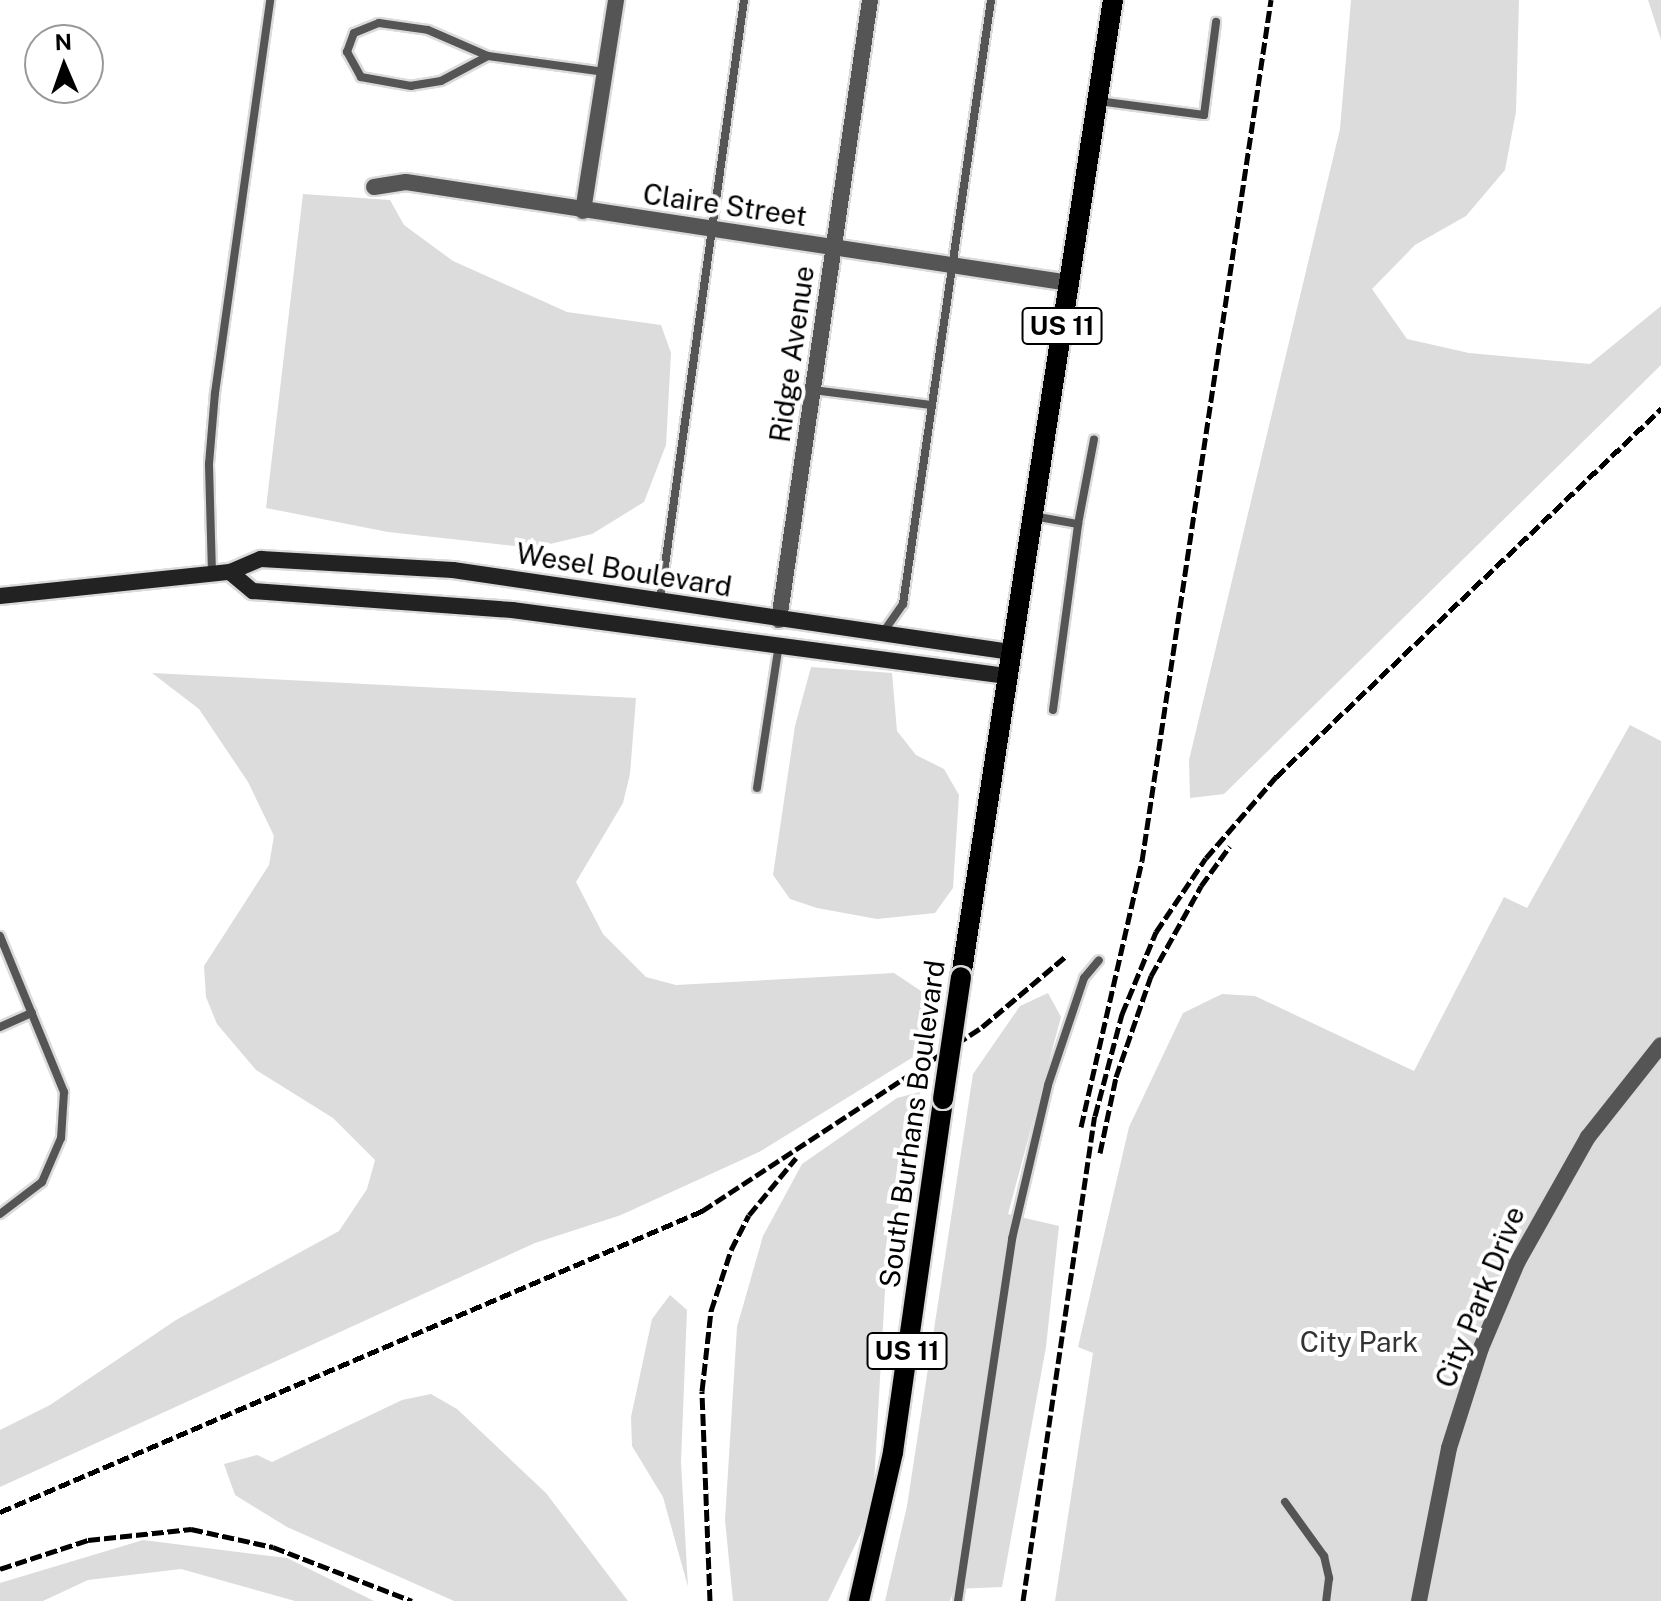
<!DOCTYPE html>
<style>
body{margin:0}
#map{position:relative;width:1661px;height:1601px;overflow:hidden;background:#fff;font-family:"Public Sans",sans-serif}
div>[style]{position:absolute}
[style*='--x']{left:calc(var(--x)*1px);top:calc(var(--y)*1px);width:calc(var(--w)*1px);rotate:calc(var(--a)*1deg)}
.green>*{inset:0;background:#dcdcdc}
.roads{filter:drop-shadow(2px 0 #dbdbdb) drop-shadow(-2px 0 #dbdbdb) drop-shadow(0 2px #dbdbdb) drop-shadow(0 -2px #dbdbdb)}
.lane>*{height:8px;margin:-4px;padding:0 4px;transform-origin:4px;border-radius:4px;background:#555}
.street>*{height:16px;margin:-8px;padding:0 8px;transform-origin:8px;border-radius:8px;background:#555}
.secondary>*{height:16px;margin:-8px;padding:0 8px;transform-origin:8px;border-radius:8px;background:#222}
.primary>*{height:20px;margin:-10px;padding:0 10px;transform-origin:10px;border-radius:10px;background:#000}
.rail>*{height:5px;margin-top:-2.5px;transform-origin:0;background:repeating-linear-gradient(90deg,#000 0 12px,transparent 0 16px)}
.bridges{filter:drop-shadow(2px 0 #dbdbdb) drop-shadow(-2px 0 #dbdbdb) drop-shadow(0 2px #dbdbdb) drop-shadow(0 -2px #dbdbdb)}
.primary-bridge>*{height:20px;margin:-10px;padding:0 10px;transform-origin:10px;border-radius:10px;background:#000}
span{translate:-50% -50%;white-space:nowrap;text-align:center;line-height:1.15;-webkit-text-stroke:8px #fff;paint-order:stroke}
.shield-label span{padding:2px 6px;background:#fff;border:2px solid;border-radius:6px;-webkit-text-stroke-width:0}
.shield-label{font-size:26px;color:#000;font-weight:700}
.street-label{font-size:28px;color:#000}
.park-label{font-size:28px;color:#333}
.north{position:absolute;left:24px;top:24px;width:80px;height:80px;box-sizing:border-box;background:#fff;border:2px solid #999;border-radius:50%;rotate:358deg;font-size:22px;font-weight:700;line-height:32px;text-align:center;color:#000}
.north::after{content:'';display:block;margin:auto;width:28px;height:36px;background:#000;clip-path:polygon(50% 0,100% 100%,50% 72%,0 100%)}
</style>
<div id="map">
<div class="green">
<i style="clip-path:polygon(1351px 0,1519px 0,1516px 112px,1505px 170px,1466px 216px,1415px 245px,1372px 289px,1407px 339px,1469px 353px,1590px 364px,1661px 306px,1661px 365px,1224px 794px,1190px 798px,1189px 760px,1340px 129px)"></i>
<i style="clip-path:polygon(1648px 0,1661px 0,1661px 40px)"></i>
<i style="clip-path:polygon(303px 194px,390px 200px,404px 225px,453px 261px,567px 312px,661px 325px,671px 353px,666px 445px,644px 502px,592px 534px,533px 548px,388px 532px,266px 508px)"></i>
<i style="clip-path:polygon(811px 667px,892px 673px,897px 731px,916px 755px,944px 769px,959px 795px,953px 888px,935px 913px,877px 919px,817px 908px,790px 899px,773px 875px,795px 726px)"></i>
<i style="clip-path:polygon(152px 673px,636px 698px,630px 774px,623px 803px,576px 882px,603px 934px,646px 977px,676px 985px,894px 973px,921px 991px,923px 1051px,759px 1152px,621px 1215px,535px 1243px,0 1487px,0 1430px,50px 1405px,176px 1320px,339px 1231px,367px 1189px,375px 1160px,333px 1118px,256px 1070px,217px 1024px,206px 997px,204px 966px,269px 865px,274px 836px,248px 782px,199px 709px)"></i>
<i style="clip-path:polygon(1630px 725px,1661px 741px,1661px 1601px,1055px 1601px,1093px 1353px,1078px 1347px,1129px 1127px,1183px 1013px,1222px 994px,1255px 996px,1414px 1071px,1504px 897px,1527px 908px)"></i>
<i style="clip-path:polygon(1048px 993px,1061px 1017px,1008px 1214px,1059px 1226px,1046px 1347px,1002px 1587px,954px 1589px,950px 1601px,885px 1601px,907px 1506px,973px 1074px,1020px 1006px)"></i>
<i style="clip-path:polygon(920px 1092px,886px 1273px,873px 1502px,861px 1533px,828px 1601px,733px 1601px,725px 1520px,737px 1327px,763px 1236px,802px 1164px,897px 1098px)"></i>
<i style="clip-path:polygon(670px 1295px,687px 1310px,681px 1462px,688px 1587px,663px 1497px,632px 1446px,631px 1417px,652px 1319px)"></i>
<i style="clip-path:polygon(431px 1394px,457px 1409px,546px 1493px,628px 1601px,454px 1601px,287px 1527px,235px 1495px,224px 1464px,257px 1455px,272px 1462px,402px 1400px)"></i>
<i style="clip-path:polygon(143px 1540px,287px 1558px,374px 1601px,295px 1601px,181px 1569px,88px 1580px,43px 1601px,0 1601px,0 1583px)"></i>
</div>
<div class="roads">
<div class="lane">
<i style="--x:488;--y:56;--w:53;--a:152"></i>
<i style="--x:441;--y:81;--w:30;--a:171"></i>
<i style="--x:411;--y:86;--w:51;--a:-169.8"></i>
<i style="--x:361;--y:77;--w:29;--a:-119"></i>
<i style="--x:347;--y:52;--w:20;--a:-70"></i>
<i style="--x:354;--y:33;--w:27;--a:-22"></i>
<i style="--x:379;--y:23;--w:49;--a:8.1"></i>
<i style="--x:428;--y:30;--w:65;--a:23.4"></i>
<i style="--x:488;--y:56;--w:118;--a:7.8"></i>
<i style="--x:1098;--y:101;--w:107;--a:7.5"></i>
<i style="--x:1204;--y:115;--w:94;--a:-82.6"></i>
<i style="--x:813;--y:390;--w:119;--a:7.2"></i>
<i style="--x:1033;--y:516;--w:46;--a:10.1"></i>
<i style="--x:1078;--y:524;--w:86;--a:-79.3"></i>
<i style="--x:212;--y:573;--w:109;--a:-91.6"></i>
<i style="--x:209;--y:464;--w:71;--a:-85.2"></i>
<i style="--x:215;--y:393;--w:397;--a:-82"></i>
<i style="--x:660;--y:601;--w:607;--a:-82.04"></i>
<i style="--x:882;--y:634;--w:37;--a:-55"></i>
<i style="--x:903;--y:604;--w:610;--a:-81.71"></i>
<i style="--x:1053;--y:710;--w:188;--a:-82.3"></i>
<i style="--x:757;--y:788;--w:146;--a:-81.3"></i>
<i style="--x:0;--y:936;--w:169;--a:67.7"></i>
<i style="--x:64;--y:1092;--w:46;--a:93.7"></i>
<i style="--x:61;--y:1138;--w:48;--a:113.4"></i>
<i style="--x:42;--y:1182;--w:53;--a:142.7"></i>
<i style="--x:0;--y:1027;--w:35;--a:-24"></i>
<i style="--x:1285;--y:1502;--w:67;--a:54.2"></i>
<i style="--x:1324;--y:1556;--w:23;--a:77"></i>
<i style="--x:1329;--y:1578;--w:23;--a:97"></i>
<i style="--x:958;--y:1601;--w:366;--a:-81.5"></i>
<i style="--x:1012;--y:1239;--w:158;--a:-76.8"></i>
<i style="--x:1048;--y:1085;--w:113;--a:-71.4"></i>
<i style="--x:1084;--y:978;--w:23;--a:-50"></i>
</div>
<div class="street">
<i style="--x:374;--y:187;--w:32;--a:-9"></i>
<i style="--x:406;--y:182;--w:671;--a:8.66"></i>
<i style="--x:583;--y:211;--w:214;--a:-81.1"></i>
<i style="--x:779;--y:620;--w:627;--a:-81.65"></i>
<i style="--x:1419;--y:1601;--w:156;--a:-78.9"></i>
<i style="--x:1449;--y:1448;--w:105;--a:-72.3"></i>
<i style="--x:1481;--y:1348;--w:95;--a:-67"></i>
<i style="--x:1518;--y:1261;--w:142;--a:-60.6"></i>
<i style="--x:1588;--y:1137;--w:117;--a:-51.6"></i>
</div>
<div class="secondary">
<i style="--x:230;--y:572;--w:30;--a:40"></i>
<i style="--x:253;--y:591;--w:260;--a:4.2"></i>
<i style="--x:512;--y:610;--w:498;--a:7.6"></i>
<i style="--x:0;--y:596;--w:231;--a:-6"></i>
<i style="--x:230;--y:572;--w:34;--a:-23"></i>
<i style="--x:261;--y:559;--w:192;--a:3.3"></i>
<i style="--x:453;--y:570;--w:563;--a:8.37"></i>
</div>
<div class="primary">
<i style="--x:961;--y:977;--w:989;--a:-81.16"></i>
<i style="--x:859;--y:1601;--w:153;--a:-77.1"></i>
<i style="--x:893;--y:1452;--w:357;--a:-81.9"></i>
</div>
</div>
<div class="rail">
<i style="--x:1081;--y:1127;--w:273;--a:-77.1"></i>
<i style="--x:1142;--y:861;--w:871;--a:-81.48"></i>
<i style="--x:1100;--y:1153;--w:78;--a:-78.1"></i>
<i style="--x:1116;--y:1077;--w:107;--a:-70.9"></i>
<i style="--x:1151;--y:976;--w:103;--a:-60.9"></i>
<i style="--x:1201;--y:886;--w:49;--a:-54.1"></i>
<i style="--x:0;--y:1512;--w:764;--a:-23.21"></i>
<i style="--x:702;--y:1211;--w:335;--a:-33.3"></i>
<i style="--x:982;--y:1027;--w:110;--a:-40.2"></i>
<i style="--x:0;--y:1569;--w:93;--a:-18.2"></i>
<i style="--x:88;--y:1540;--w:104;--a:-6.1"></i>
<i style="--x:191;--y:1529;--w:84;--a:12.4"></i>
<i style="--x:273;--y:1547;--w:149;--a:21.2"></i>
<i style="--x:710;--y:1601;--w:210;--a:-92.2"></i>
<i style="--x:702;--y:1391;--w:81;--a:-83.6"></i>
<i style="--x:711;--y:1311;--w:64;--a:-71.8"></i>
<i style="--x:731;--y:1250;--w:39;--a:-63"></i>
<i style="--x:749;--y:1215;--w:74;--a:-50.5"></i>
<i style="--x:1023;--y:1601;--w:490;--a:-81.6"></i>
<i style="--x:1095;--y:1116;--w:106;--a:-75.2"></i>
<i style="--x:1122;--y:1014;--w:89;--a:-67.5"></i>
<i style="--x:1156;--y:932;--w:89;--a:-56"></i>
<i style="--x:1206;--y:858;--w:107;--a:-49.2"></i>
<i style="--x:1276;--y:777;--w:533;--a:-43.71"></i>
</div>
<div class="bridges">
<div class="primary-bridge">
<i style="--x:943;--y:1099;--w:123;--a:-81.6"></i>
</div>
</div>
<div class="shield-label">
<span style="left:1062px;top:326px">US 11</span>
<span style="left:907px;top:1351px">US 11</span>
</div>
<div class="street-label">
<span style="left:725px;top:205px;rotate:8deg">Claire Street</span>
<span style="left:792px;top:354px;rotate:-82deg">Ridge Avenue</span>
<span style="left:624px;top:570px;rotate:9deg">Wesel Boulevard</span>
<span style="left:912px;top:1124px;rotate:-82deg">South Burhans Boulevard</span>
<span style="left:1480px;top:1297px;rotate:-68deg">City Park Drive</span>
</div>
<div class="park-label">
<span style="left:1359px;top:1342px">City Park</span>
</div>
<div class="north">N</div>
</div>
